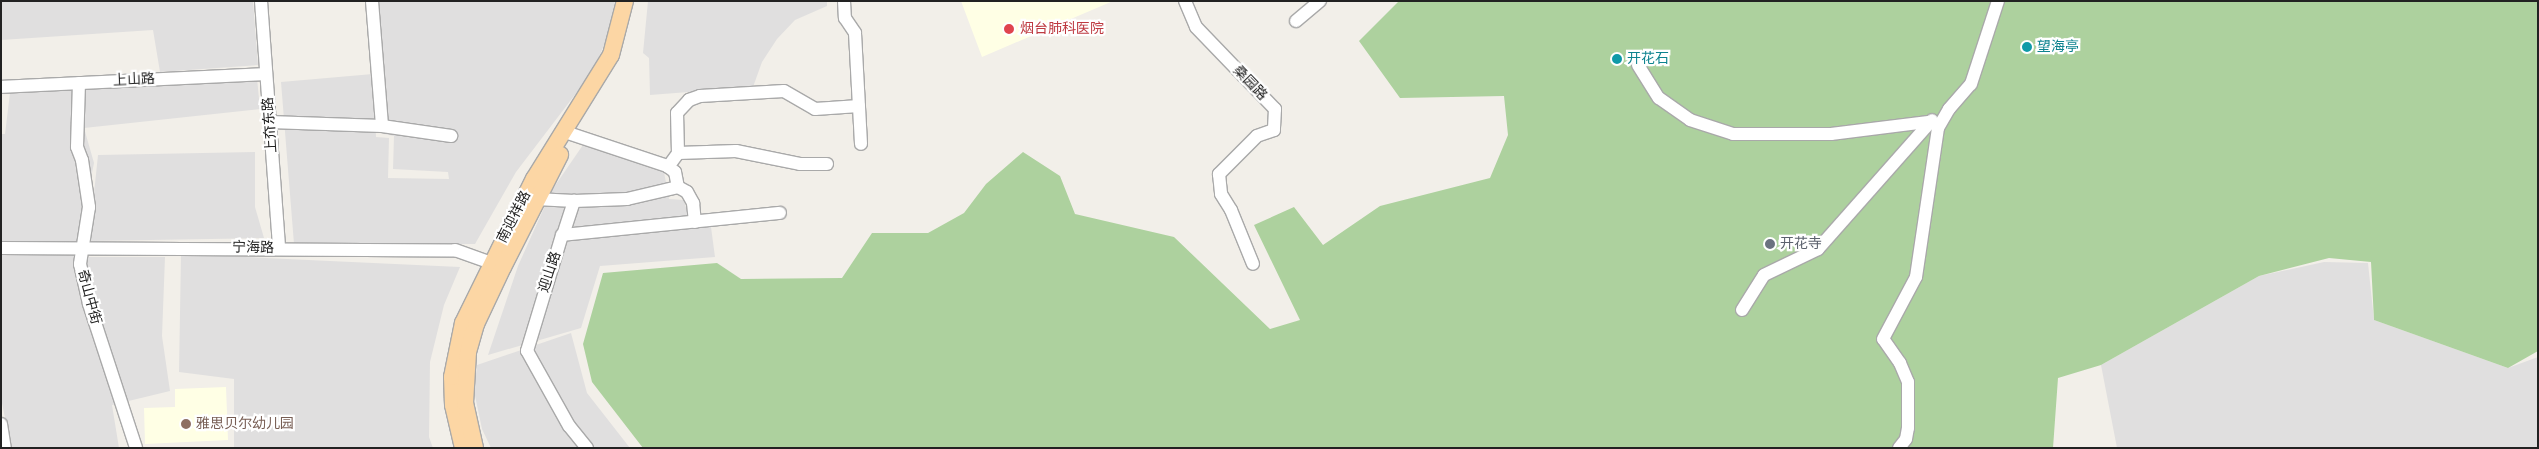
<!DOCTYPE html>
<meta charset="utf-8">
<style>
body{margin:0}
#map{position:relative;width:2539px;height:449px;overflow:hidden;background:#f2efe9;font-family:"Varela Round","Noto Sans SC",sans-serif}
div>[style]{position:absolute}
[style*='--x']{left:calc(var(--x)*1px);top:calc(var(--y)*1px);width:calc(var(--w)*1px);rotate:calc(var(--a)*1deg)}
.residential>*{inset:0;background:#e0dfdf}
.education>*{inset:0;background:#ffffe5}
.forest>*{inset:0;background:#add19e}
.roads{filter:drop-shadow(1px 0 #a9a9a9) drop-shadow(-1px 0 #a9a9a9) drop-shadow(0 1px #a9a9a9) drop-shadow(0 -1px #a9a9a9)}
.minor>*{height:12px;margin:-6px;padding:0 6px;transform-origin:6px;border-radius:6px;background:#fff}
.major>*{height:16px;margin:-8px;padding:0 8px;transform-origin:8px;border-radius:8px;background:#fcd6a4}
.dots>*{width:14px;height:14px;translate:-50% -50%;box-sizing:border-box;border:2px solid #fff;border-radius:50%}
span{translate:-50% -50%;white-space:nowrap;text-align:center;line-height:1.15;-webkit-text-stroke:4.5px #fff;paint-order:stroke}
.health-label{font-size:14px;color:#be3a42}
.left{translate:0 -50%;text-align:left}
.culture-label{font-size:14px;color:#0d838f}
.street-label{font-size:14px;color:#222}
.worship-label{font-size:14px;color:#5b616d}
.education-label{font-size:14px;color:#785e54}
.frame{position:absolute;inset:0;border:2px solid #222;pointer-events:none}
</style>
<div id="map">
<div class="residential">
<i style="clip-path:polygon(1px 1px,253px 1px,258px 65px,160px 72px,153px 30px,1px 40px)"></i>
<i style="clip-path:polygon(378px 1px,615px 1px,607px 38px,593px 71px,516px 172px,475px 244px,294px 244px,281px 82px,373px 74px,376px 137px,389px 138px,388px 178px,449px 179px,448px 172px,393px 169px,394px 136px,384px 134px)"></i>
<i style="clip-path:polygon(648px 1px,827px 1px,827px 6px,795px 20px,777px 39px,762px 62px,753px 87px,650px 95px,649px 58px,643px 53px)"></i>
<i style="clip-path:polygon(257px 78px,260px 109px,84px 128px,94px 163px,75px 257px,165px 257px,162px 336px,170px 391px,112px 405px,119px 448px,11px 448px,1px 398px,1px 134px,5px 134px,10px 93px)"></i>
<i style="clip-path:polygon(585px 142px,664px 172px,669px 199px,684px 200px,691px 227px,711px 227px,715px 257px,600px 266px,581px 328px,488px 355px,518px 266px,552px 190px)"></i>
<i style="clip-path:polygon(255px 152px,255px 207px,264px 238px,89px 241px,98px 155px)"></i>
<i style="clip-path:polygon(181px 254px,460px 267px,444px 305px,430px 362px,429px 437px,433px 448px,234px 448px,234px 379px,179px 372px)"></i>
<i style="clip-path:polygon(2324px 262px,2368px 263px,2374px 320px,2508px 368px,2538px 357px,2538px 448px,2117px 448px,2101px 365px,2259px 276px)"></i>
<i style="clip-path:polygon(571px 333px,587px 393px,630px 448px,491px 448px,482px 429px,474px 391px,477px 365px)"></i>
</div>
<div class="education">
<i style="clip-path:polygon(961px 1px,1113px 1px,982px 57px)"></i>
<i style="clip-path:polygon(226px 387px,228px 440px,145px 444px,144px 408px,175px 407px,175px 389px)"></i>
</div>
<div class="forest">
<i style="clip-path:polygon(1399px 1px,2538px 1px,2538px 351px,2508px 368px,2374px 320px,2371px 262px,2329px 258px,2259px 276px,2101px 365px,2058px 378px,2053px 448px,643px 448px,592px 382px,583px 344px,603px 273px,717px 263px,741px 279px,842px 278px,872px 233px,928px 233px,964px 213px,986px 184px,1023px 152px,1060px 176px,1075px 214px,1174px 237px,1270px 329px,1300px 320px,1254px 225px,1294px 207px,1323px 245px,1380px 206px,1490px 178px,1508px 135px,1504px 96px,1400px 98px,1359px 41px)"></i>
</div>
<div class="roads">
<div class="minor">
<i style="--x:261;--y:1;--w:248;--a:85.8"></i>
<i style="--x:372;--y:1;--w:125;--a:85.4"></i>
<i style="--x:844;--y:1;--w:17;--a:87"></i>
<i style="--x:845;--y:18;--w:18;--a:56"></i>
<i style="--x:855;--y:33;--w:111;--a:86.9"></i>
<i style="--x:1185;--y:1;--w:28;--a:67"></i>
<i style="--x:1196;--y:27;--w:114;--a:46.1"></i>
<i style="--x:1275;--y:109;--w:21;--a:93"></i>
<i style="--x:1274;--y:130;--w:18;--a:161"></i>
<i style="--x:1257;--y:136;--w:54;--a:135"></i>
<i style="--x:1219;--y:174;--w:20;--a:84"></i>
<i style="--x:1221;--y:194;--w:19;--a:58"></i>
<i style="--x:1231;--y:210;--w:58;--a:67.8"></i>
<i style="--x:1296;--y:21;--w:31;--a:-40"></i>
<i style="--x:1638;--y:65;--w:39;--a:58"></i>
<i style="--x:1659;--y:98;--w:38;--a:35"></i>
<i style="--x:1690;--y:120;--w:45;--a:18"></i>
<i style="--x:1733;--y:134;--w:98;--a:0"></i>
<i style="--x:1831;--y:134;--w:98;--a:-7.1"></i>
<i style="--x:79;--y:83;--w:64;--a:91.8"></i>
<i style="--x:77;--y:147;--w:14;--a:69"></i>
<i style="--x:82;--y:160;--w:48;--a:81.5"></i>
<i style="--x:89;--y:207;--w:58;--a:99"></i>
<i style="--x:80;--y:264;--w:41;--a:77.3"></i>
<i style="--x:89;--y:304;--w:151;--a:71.9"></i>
<i style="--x:1;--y:87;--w:265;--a:-2.8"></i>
<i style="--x:270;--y:122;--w:112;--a:2"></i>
<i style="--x:382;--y:126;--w:70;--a:8.2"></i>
<i style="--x:562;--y:131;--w:111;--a:18.4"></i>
<i style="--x:667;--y:166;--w:10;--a:37"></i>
<i style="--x:675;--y:172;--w:15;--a:79"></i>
<i style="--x:678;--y:153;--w:40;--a:-91.4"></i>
<i style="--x:677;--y:113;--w:18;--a:-47"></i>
<i style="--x:689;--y:100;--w:12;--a:-20"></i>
<i style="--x:700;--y:96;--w:84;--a:-3.4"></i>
<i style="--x:784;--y:91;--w:36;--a:30"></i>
<i style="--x:815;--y:109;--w:44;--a:-3.9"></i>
<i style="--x:668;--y:167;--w:17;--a:-54"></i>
<i style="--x:678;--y:153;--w:58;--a:-2"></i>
<i style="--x:736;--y:151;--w:65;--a:11.5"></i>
<i style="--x:800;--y:164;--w:27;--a:0"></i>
<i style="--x:536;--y:199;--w:38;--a:3"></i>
<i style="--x:564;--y:232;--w:33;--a:-72"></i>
<i style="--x:574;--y:201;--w:53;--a:-2.2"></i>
<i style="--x:627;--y:199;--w:52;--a:-13.2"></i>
<i style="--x:678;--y:187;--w:10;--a:29"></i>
<i style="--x:687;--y:192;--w:13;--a:61"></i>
<i style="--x:693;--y:203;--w:19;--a:84"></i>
<i style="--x:1;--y:248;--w:454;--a:0.3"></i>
<i style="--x:455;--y:250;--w:48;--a:19.6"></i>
<i style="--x:1742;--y:310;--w:41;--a:-57.8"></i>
<i style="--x:1764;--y:275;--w:60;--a:-25.7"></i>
<i style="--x:1818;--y:249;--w:172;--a:-48.5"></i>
<i style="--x:1;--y:424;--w:24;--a:81"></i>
<i style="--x:587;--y:448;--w:28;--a:-129"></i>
<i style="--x:569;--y:426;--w:86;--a:-119.2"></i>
<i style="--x:527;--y:351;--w:121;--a:-73.2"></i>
<i style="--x:562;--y:235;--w:219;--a:-5.8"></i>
<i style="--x:1899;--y:448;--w:11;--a:-52"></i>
<i style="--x:1906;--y:439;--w:11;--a:-80"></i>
<i style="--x:1908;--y:428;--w:46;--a:-90"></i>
<i style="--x:1908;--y:382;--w:21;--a:-113"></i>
<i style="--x:1900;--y:363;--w:29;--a:-125"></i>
<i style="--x:1883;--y:339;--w:70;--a:-62"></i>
<i style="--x:1916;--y:277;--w:151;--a:-81.6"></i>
<i style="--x:1938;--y:128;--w:22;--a:-60"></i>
<i style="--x:1949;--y:109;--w:33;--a:-49"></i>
<i style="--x:1971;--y:84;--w:87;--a:-72"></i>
</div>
<div class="major">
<i style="--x:463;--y:448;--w:44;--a:-103.1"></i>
<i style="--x:453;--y:405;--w:28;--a:-92"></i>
<i style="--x:452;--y:377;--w:55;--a:-78.5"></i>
<i style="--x:463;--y:323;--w:161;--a:-63.8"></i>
<i style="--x:534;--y:179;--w:146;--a:-58.2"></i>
<i style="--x:611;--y:55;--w:56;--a:-75.5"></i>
<i style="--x:475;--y:448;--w:46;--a:-102.5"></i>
<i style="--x:465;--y:403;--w:51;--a:-86.6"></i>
<i style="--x:468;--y:352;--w:29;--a:-74"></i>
<i style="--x:476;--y:324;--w:63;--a:-64.7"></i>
<i style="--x:503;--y:267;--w:126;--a:-63"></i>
</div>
</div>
<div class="dots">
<i style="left:1009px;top:29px;background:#e0444e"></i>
<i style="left:2027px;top:47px;background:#0f9aa8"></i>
<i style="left:1617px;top:59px;background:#0f9aa8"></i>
<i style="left:1770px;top:244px;background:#6b7280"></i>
<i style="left:186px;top:424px;background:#8d6e63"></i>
</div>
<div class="health-label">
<span class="left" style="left:1020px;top:29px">烟台肺科医院</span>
</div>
<div class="culture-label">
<span class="left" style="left:2037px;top:47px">望海亭</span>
<span class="left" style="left:1627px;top:59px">开花石</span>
</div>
<div class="street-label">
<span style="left:134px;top:80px;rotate:-3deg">上山路</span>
<span style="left:1250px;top:83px;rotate:46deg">桑园路</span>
<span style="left:270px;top:125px;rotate:-94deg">上夼东路</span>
<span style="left:514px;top:217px;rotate:-63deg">南迎祥路</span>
<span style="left:253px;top:248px;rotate:1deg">宁海路</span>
<span style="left:550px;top:272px;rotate:-72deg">迎山路</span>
<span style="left:89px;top:297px;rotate:75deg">奇山中街</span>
</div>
<div class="worship-label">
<span class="left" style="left:1780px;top:244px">开花寺</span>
</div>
<div class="education-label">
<span class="left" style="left:196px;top:424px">雅思贝尔幼儿园</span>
</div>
<div class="frame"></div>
</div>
